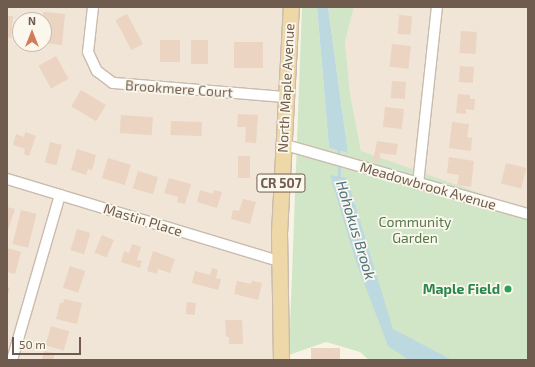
<!DOCTYPE html>
<style>
body{margin:0}
#map{position:relative;width:535px;height:367px;overflow:hidden;background:#f9f3e6;font-family:"Exo 2",sans-serif}
div>[style]{position:absolute}
[style*='--x']{left:calc(var(--x)*1px);top:calc(var(--y)*1px);width:calc(var(--w)*1px);rotate:calc(var(--a)*1deg)}
.residential>*{inset:0;background:#f0e5d6}
.green>*{inset:0;background:#d1e5c7}
.water>*{inset:0;background:#bdd9e0}
.stream>*{height:3px;margin:-1.5px;padding:0 1.5px;transform-origin:1.5px;border-radius:1.5px;background:#bdd9e0}
.building>*{inset:0;background:#ebd4c2;transform-origin:0 0}
.roads{filter:drop-shadow(1px 0 #c9bbae) drop-shadow(-1px 0 #c9bbae) drop-shadow(0 1px #c9bbae) drop-shadow(0 -1px #c9bbae)}
.minor>*{height:10px;margin:-5px;padding:0 5px;transform-origin:5px;border-radius:5px;background:#fff}
.primary>*{height:15px;margin:-7.5px;padding:0 7.5px;transform-origin:7.5px;border-radius:7.5px;background:#efd8a7}
.dots>*{width:11px;height:11px;translate:-50% -50%;box-sizing:border-box;border:2px solid #fcf7ec;border-radius:50%}
span{translate:-50% -50%;white-space:nowrap;text-align:center;line-height:1.15;-webkit-text-stroke:3.5px #fcf7ec;paint-order:stroke}
.shield-label span{padding:1px 3px;background:#fcf7ec;border:1px solid;border-radius:3px;-webkit-text-stroke-width:0}
.shield-label{font-size:13px;color:#6f5c4e;font-weight:700}
.street-label{font-size:14px;color:#6f5c4e}
.park-label{font-size:14px;color:#56794b}
.leisure-label{font-size:14px;color:#27864d;font-weight:700}
.right{translate:-100% -50%;text-align:right}
.water-label{font-size:15px;color:#4c7480;font-style:italic}
.frame{position:absolute;inset:0;border:8px solid #6f5c4e;pointer-events:none}
.north{position:absolute;left:12px;top:12px;width:40px;height:40px;box-sizing:border-box;background:#fcf7ec;border:1px solid #c4b9ad;border-radius:50%;rotate:0deg;font-size:11px;font-weight:700;line-height:16px;text-align:center;color:#6f5c4e}
.north::after{content:'';display:block;margin:auto;width:14px;height:18px;background:#d37c5c;clip-path:polygon(50% 0,100% 100%,50% 72%,0 100%)}
.scale{position:absolute;left:12px;top:337px;width:69px;height:18px;box-sizing:border-box;border:2px solid #6f5c4e;border-top:0;padding-left:5px;font-size:12px;line-height:14px;white-space:nowrap;color:#6f5c4e;-webkit-text-stroke:3px #fcf7ec;paint-order:stroke}
</style>
<div id="map">
<div class="residential">
<i style="clip-path:polygon(evenodd,7px 7px,285px 7px,276px 360px,7px 360px,7px 7px,20px 20px,44px 20px,44px 44px,20px 44px,20px 20px)"></i>
<i style="clip-path:polygon(354px 7px,528px 7px,528px 214px,372px 171px,361px 151px,350px 94px,345px 42px)"></i>
</div>
<div class="green">
<i style="clip-path:polygon(302px 7px,317px 7px,329px 148px,348px 153px,328px 7px,354px 7px,345px 42px,350px 94px,361px 151px,528px 210px,528px 360px,369px 360px,360px 352px,326px 342px,289px 355px)"></i>
</div>
<div class="water">
<i style="clip-path:polygon(317px 7px,328px 7px,348px 153px,329px 148px)"></i>
<i style="clip-path:polygon(330px 175px,347px 178px,393px 329px,452px 360px,409px 360px,388px 346px,355px 259px)"></i>
</div>
<div class="stream">
<i style="--x:338;--y:147;--w:32;--a:88"></i>
</div>
<div class="building">
<i style="clip-path:polygon(43px 12px,65px 14px,62px 45px,44px 43px)"></i>
<i style="left:127px;top:14px;width:34px;height:13px;rotate:62deg"></i>
<i style="left:399px;top:15px;width:13px;height:19px;rotate:4deg"></i>
<i style="clip-path:polygon(7px 16px,13px 16px,11px 38px,7px 37px)"></i>
<i style="left:461px;top:31px;width:16px;height:22px;rotate:4deg"></i>
<i style="left:160px;top:40px;width:20px;height:22px"></i>
<i style="left:191px;top:40px;width:17px;height:24px"></i>
<i style="left:234px;top:42px;width:29px;height:26px"></i>
<i style="left:392px;top:44px;width:19px;height:23px;rotate:6deg"></i>
<i style="left:56px;top:56px;width:26px;height:20px;rotate:61deg"></i>
<i style="left:460px;top:66px;width:14px;height:16px;rotate:4deg"></i>
<i style="left:392px;top:81px;width:14px;height:17px;rotate:4deg"></i>
<i style="left:81px;top:90px;width:29px;height:19px;rotate:31deg"></i>
<i style="clip-path:polygon(458px 94px,470px 95px,470px 99px,475px 99px,474px 110px,466px 109px,466px 114px,456px 113px)"></i>
<i style="left:385px;top:107px;width:19px;height:20px;rotate:6deg"></i>
<i style="clip-path:polygon(238px 114px,258px 115px,256px 143px,245px 142px,246px 127px,237px 127px)"></i>
<i style="left:121px;top:115px;width:32px;height:18px;rotate:4deg"></i>
<i style="left:171px;top:121px;width:31px;height:14px;rotate:2deg"></i>
<i style="clip-path:polygon(452px 122px,469px 124px,467px 137px,472px 138px,471px 151px,449px 148px)"></i>
<i style="clip-path:polygon(25px 132px,36px 136px,29px 156px,24px 154px,25px 149px,13px 145px,16px 134px,24px 137px)"></i>
<i style="clip-path:polygon(377px 141px,398px 144px,396px 155px,380px 153px,379px 162px,373px 161px)"></i>
<i style="left:50px;top:142px;width:12px;height:21px;rotate:14deg"></i>
<i style="clip-path:polygon(77px 149px,96px 155px,92px 170px,88px 169px,86px 175px,71px 170px)"></i>
<i style="left:238px;top:156px;width:12px;height:22px"></i>
<i style="clip-path:polygon(449px 157px,474px 161px,471px 187px,457px 185px,459px 175px,447px 173px)"></i>
<i style="left:108px;top:158px;width:24px;height:21px;rotate:17deg"></i>
<i style="left:506px;top:163px;width:21px;height:21px;rotate:14deg"></i>
<i style="left:138px;top:171px;width:21px;height:18px;rotate:17deg"></i>
<i style="clip-path:polygon(169px 178px,191px 184px,185px 204px,177px 202px,178px 197px,164px 193px)"></i>
<i style="clip-path:polygon(200px 190px,213px 194px,214px 190px,222px 192px,217px 208px,197px 202px)"></i>
<i style="clip-path:polygon(243px 199px,256px 202px,250px 224px,231px 219px,233px 210px,239px 211px)"></i>
<i style="clip-path:polygon(7px 207px,15px 209px,7px 233px)"></i>
<i style="left:21px;top:210px;width:16px;height:35px;rotate:14deg"></i>
<i style="left:77px;top:229px;width:14px;height:22px;rotate:17deg"></i>
<i style="left:102px;top:235px;width:13px;height:19px;rotate:23deg"></i>
<i style="clip-path:polygon(132px 244px,141px 247px,137px 260px,142px 261px,140px 268px,121px 262px,124px 251px,129px 253px)"></i>
<i style="clip-path:polygon(7px 248px,21px 252px,15px 274px,7px 272px)"></i>
<i style="clip-path:polygon(153px 251px,175px 259px,170px 273px,158px 269px,157px 274px,147px 271px)"></i>
<i style="left:70px;top:266px;width:16px;height:23px;rotate:18deg"></i>
<i style="clip-path:polygon(212px 268px,218px 270px,216px 278px,221px 279px,218px 290px,192px 283px,195px 271px,210px 275px)"></i>
<i style="clip-path:polygon(237px 281px,251px 284px,252px 281px,262px 283px,258px 300px,234px 294px)"></i>
<i style="clip-path:polygon(7px 287px,10px 288px,7px 297px)"></i>
<i style="clip-path:polygon(64px 299px,82px 303px,77px 324px,56px 319px,60px 303px,63px 303px)"></i>
<i style="left:187px;top:302px;width:9px;height:12px;rotate:6deg"></i>
<i style="clip-path:polygon(225px 320px,242px 320px,243px 344px,229px 344px,229px 337px,226px 337px)"></i>
<i style="left:51px;top:326px;width:19px;height:20px;rotate:16deg"></i>
<i style="left:340px;top:348px;width:12px;height:29px;rotate:90deg"></i>
<i style="clip-path:polygon(44px 351px,55px 353px,53px 360px,42px 360px)"></i>
</div>
<div class="roads">
<div class="minor">
<i style="--x:93;--y:7;--w:45;--a:96.3"></i>
<i style="--x:88;--y:52;--w:21;--a:65"></i>
<i style="--x:97;--y:71;--w:20;--a:37"></i>
<i style="--x:113;--y:83;--w:173;--a:4.7"></i>
<i style="--x:282;--y:144;--w:256;--a:15.9"></i>
<i style="--x:7;--y:179;--w:284;--a:16.8"></i>
<i style="--x:418;--y:184;--w:178;--a:-83.9"></i>
<i style="--x:12;--y:360;--w:172;--a:-73.8"></i>
</div>
<div class="primary">
<i style="--x:281;--y:360;--w:127;--a:-90.9"></i>
<i style="--x:279;--y:233;--w:226;--a:-87"></i>
</div>
</div>
<div class="dots">
<i style="left:508px;top:289px;background:#2e9e5b"></i>
</div>
<div class="shield-label">
<span style="left:281px;top:183px">CR 507</span>
</div>
<div class="street-label">
<span style="left:286px;top:88px;rotate:-87deg">North Maple Avenue</span>
<span style="left:179px;top:89px;rotate:4deg">Brookmere Court</span>
<span style="left:428px;top:186px;rotate:16deg">Meadowbrook Avenue</span>
<span style="left:143px;top:220px;rotate:17deg">Mastin Place</span>
</div>
<div class="park-label">
<span style="left:415px;top:230px">Community<br>Garden</span>
</div>
<div class="leisure-label">
<span class="right" style="left:500px;top:289px">Maple Field</span>
</div>
<div class="water-label">
<span style="left:356px;top:230px;rotate:73deg">Hohokus Brook</span>
</div>
<div class="frame"></div>
<div class="north">N</div>
<div class="scale">50 m</div>
</div>
